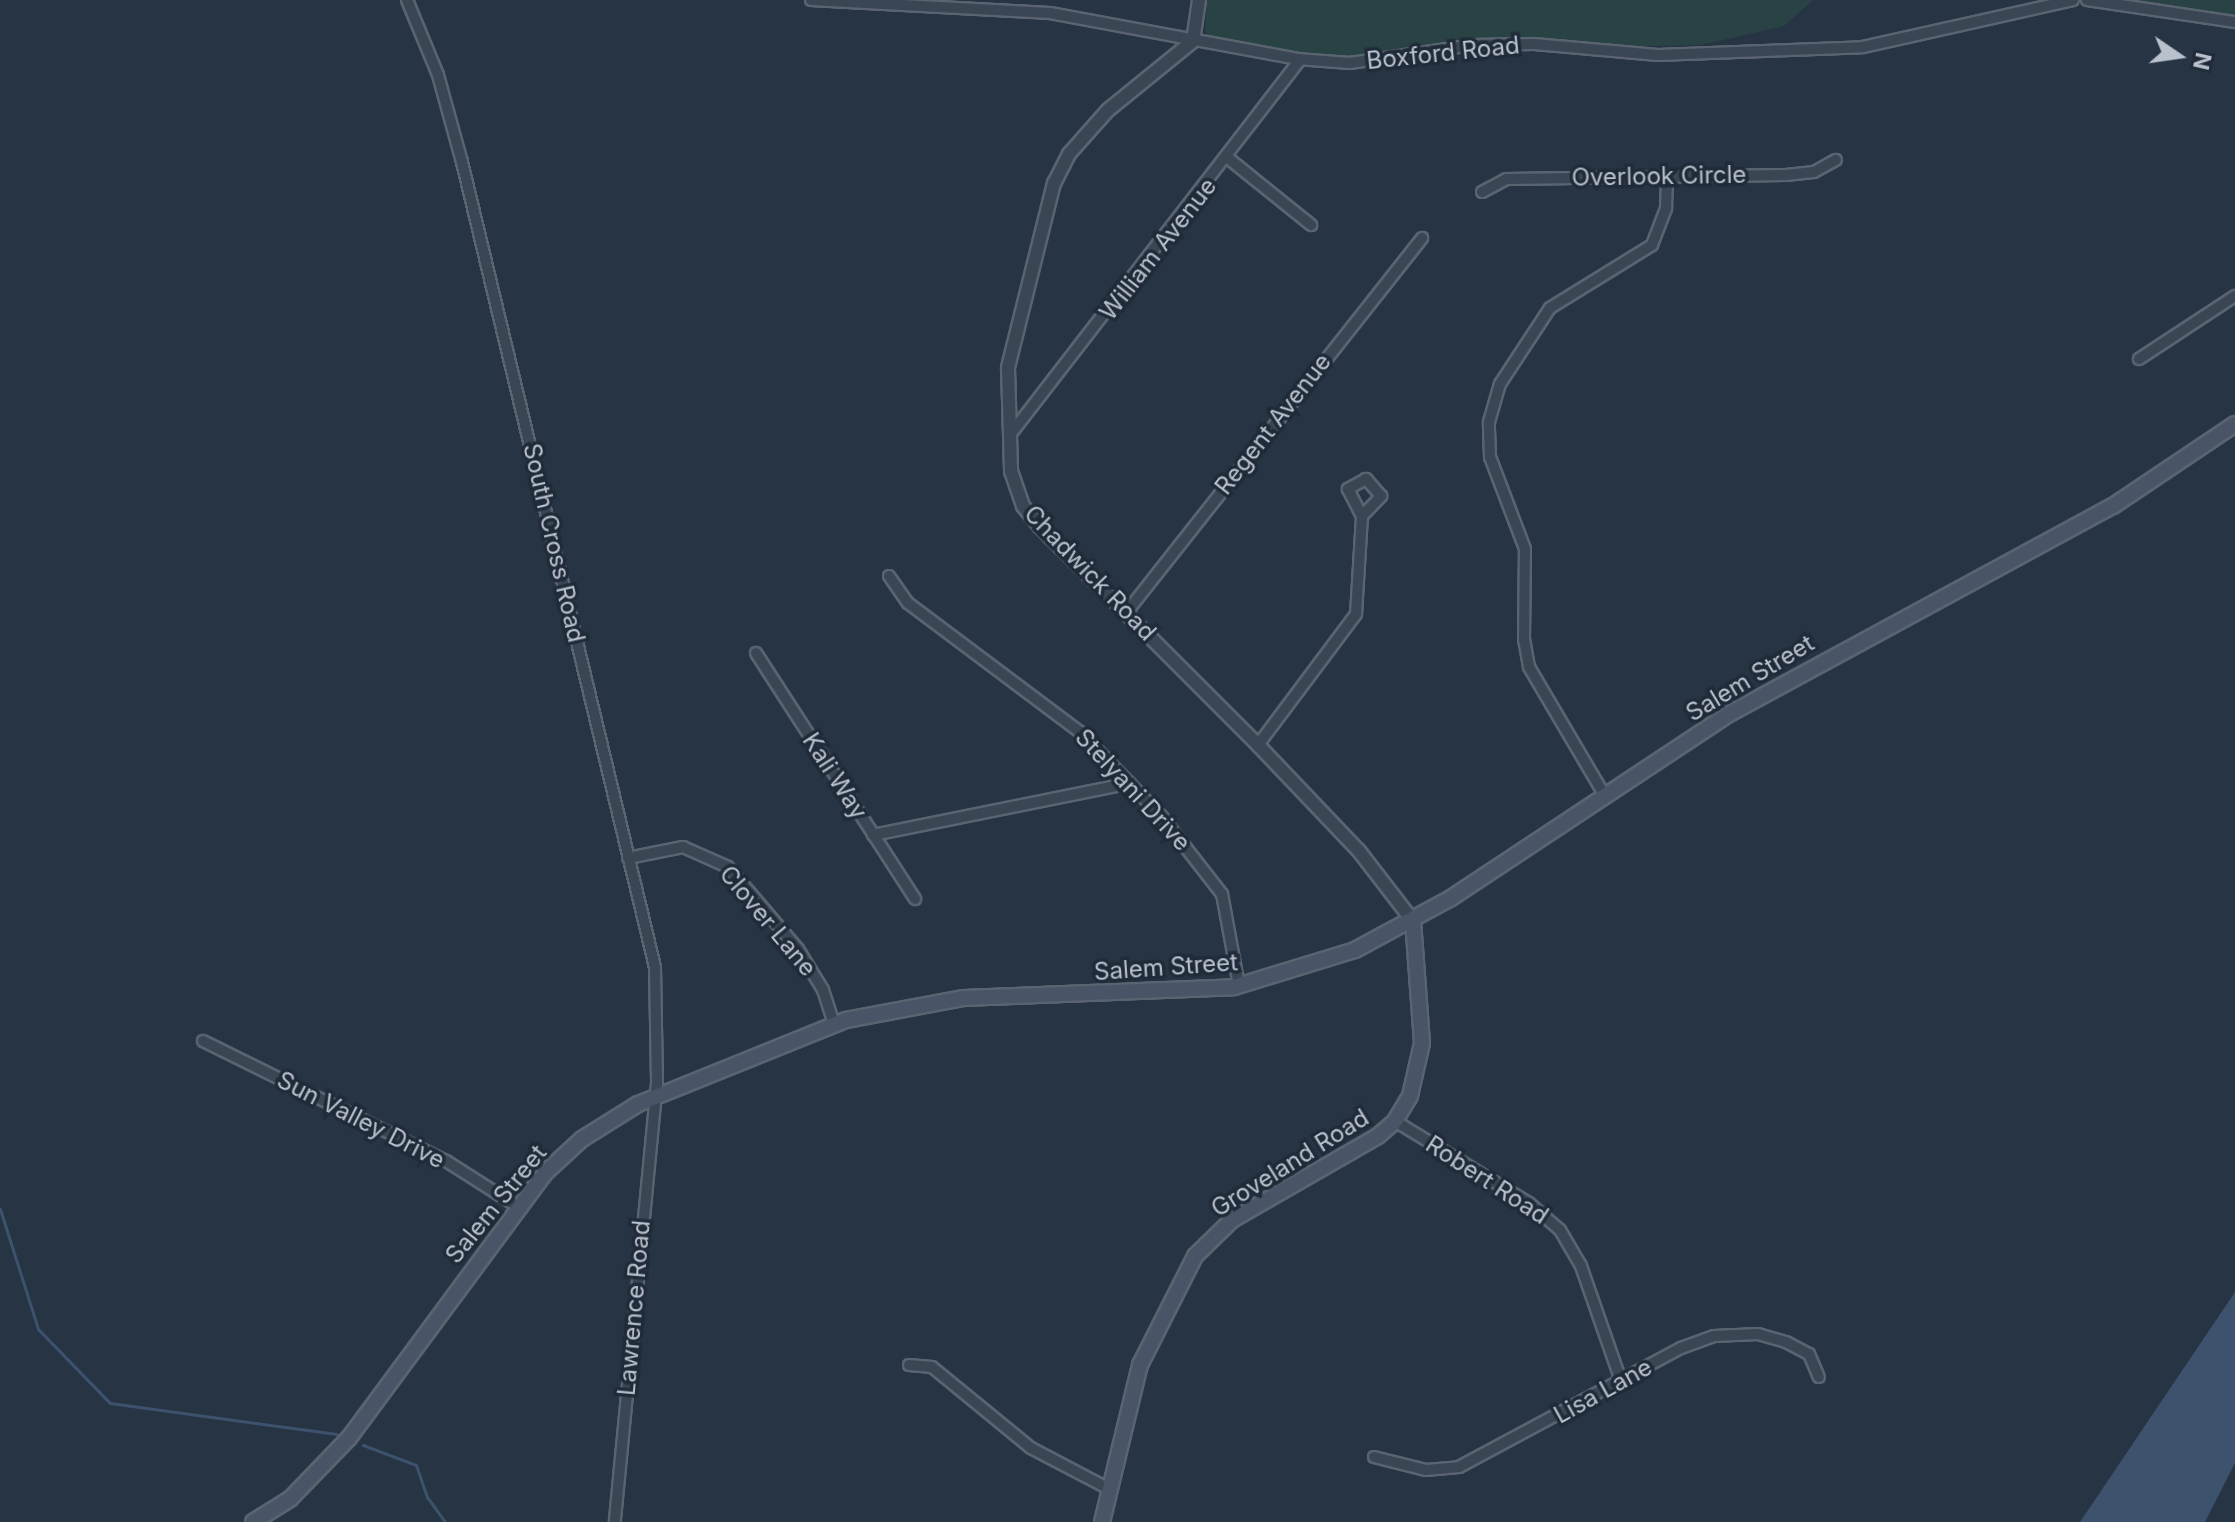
<!DOCTYPE html>
<style>
body{margin:0}
#map{position:relative;width:2235px;height:1522px;overflow:hidden;background:#273444;font-family:Inter,sans-serif}
div>[style]{position:absolute}
[style*='--x']{left:calc(var(--x)*1px);top:calc(var(--y)*1px);width:calc(var(--w)*1px);rotate:calc(var(--a)*1deg)}
.green>*{inset:0;background:#294345}
.water>*{inset:0;background:#3c526d}
.stream>*{height:3px;margin:-1.5px;padding:0 1.5px;transform-origin:1.5px;border-radius:1.5px;background:#3c526d}
.roads{filter:drop-shadow(2px 0 #5a6471) drop-shadow(-2px 0 #5a6471) drop-shadow(0 2px #5a6471) drop-shadow(0 -2px #5a6471)}
.minor>*{height:10px;margin:-5px;padding:0 5px;transform-origin:5px;border-radius:5px;background:#3b4654}
.tertiary>*{height:12px;margin:-6px;padding:0 6px;transform-origin:6px;border-radius:6px;background:#3b4654}
.secondary>*{height:14px;margin:-7px;padding:0 7px;transform-origin:7px;border-radius:7px;background:#495567}
span{translate:-50% -50%;white-space:nowrap;text-align:center;line-height:1.15;-webkit-text-stroke:7px #202b39;paint-order:stroke}
.street-label{font-size:24px;color:#b9c1cd}
.north{position:absolute;left:2139px;top:16px;width:80px;height:80px;-webkit-text-stroke:6px #202b39;paint-order:stroke;rotate:103deg;font-size:22px;font-weight:700;line-height:32px;text-align:center;color:#b9c1cd}
.north::after{content:'';display:block;margin:auto;width:28px;height:36px;background:#b9c1cd;clip-path:polygon(50% 0,100% 100%,50% 72%,0 100%)}
</style>
<div id="map">
<div class="green">
<i style="clip-path:polygon(1207px 0,1813px 0,1784px 26px,1701px 45px,1605px 47px,1486px 39px,1373px 57px,1333px 57px,1211px 39px,1205px 30px)"></i>
<i style="clip-path:polygon(2112px 0,2235px 0,2235px 19px)"></i>
</div>
<div class="water">
<i style="clip-path:polygon(2235px 1292px,2235px 1463px,2205px 1522px,2080px 1522px)"></i>
</div>
<div class="stream">
<i style="--x:0;--y:1209;--w:126;--a:72.4"></i>
<i style="--x:38;--y:1329;--w:103;--a:45.8"></i>
<i style="--x:110;--y:1403;--w:229;--a:7.8"></i>
<i style="--x:363;--y:1445;--w:57;--a:20.7"></i>
<i style="--x:416;--y:1465;--w:34;--a:71"></i>
<i style="--x:427;--y:1497;--w:31;--a:54"></i>
</div>
<div class="roads">
<div class="minor">
<i style="--x:407;--y:0;--w:81;--a:67.5"></i>
<i style="--x:438;--y:75;--w:90;--a:74.6"></i>
<i style="--x:462;--y:162;--w:828;--a:76.52"></i>
<i style="--x:655;--y:967;--w:116;--a:89"></i>
<i style="--x:657;--y:1083;--w:441;--a:95.5"></i>
<i style="--x:811;--y:0;--w:239;--a:3.1"></i>
<i style="--x:1050;--y:13;--w:251;--a:10.5"></i>
<i style="--x:1297;--y:59;--w:53;--a:4.3"></i>
<i style="--x:1350;--y:63;--w:124;--a:-8.3"></i>
<i style="--x:1473;--y:45;--w:61;--a:-0.9"></i>
<i style="--x:1534;--y:44;--w:124;--a:5.1"></i>
<i style="--x:1658;--y:55;--w:205;--a:-2.2"></i>
<i style="--x:1863;--y:47;--w:215;--a:-12.6"></i>
<i style="--x:2087;--y:0;--w:150;--a:8.5"></i>
<i style="--x:1228;--y:158;--w:107;--a:38.9"></i>
<i style="--x:1482;--y:192;--w:27;--a:-28"></i>
<i style="--x:1506;--y:179;--w:280;--a:-0.8"></i>
<i style="--x:1786;--y:175;--w:28;--a:-6"></i>
<i style="--x:1814;--y:172;--w:25;--a:-29"></i>
<i style="--x:2139;--y:359;--w:115;--a:-33.3"></i>
<i style="--x:1010;--y:435;--w:475;--a:-52.3"></i>
<i style="--x:889;--y:576;--w:33;--a:55"></i>
<i style="--x:908;--y:603;--w:215;--a:36.9"></i>
<i style="--x:1080;--y:732;--w:118;--a:46"></i>
<i style="--x:1162;--y:817;--w:98;--a:52.1"></i>
<i style="--x:1222;--y:894;--w:94;--a:79.5"></i>
<i style="--x:1126;--y:613;--w:478;--a:-51.7"></i>
<i style="--x:756;--y:653;--w:293;--a:57.1"></i>
<i style="--x:1258;--y:745;--w:164;--a:-53.2"></i>
<i style="--x:1356;--y:614;--w:98;--a:-86.5"></i>
<i style="--x:1362;--y:516;--w:28;--a:-46"></i>
<i style="--x:1381;--y:496;--w:23;--a:-131"></i>
<i style="--x:1366;--y:479;--w:21;--a:151"></i>
<i style="--x:1348;--y:489;--w:30;--a:63"></i>
<i style="--x:1605;--y:796;--w:150;--a:-120.5"></i>
<i style="--x:1529;--y:667;--w:27;--a:-100"></i>
<i style="--x:1524;--y:640;--w:91;--a:-89.4"></i>
<i style="--x:1525;--y:549;--w:98;--a:-110.8"></i>
<i style="--x:1490;--y:457;--w:35;--a:-92"></i>
<i style="--x:1489;--y:422;--w:40;--a:-74"></i>
<i style="--x:1500;--y:384;--w:91;--a:-56.7"></i>
<i style="--x:1550;--y:308;--w:120;--a:-31.7"></i>
<i style="--x:1652;--y:245;--w:40;--a:-69"></i>
<i style="--x:1666;--y:208;--w:31;--a:-88"></i>
<i style="--x:873;--y:835;--w:262;--a:-11.4"></i>
<i style="--x:628;--y:858;--w:56;--a:-11.3"></i>
<i style="--x:683;--y:847;--w:49;--a:24"></i>
<i style="--x:728;--y:867;--w:108;--a:49.5"></i>
<i style="--x:798;--y:949;--w:48;--a:58.6"></i>
<i style="--x:823;--y:990;--w:36;--a:72"></i>
<i style="--x:203;--y:1041;--w:271;--a:26.3"></i>
<i style="--x:446;--y:1161;--w:84;--a:32.4"></i>
<i style="--x:1395;--y:1121;--w:157;--a:31.5"></i>
<i style="--x:1529;--y:1203;--w:41;--a:41.1"></i>
<i style="--x:1560;--y:1230;--w:42;--a:59.7"></i>
<i style="--x:1581;--y:1266;--w:122;--a:70.8"></i>
<i style="--x:909;--y:1365;--w:23;--a:5"></i>
<i style="--x:932;--y:1367;--w:128;--a:39.3"></i>
<i style="--x:1031;--y:1448;--w:88;--a:27.7"></i>
<i style="--x:1374;--y:1457;--w:54;--a:14"></i>
<i style="--x:1426;--y:1470;--w:33;--a:-5"></i>
<i style="--x:1459;--y:1467;--w:252;--a:-28.2"></i>
<i style="--x:1681;--y:1348;--w:35;--a:-20"></i>
<i style="--x:1714;--y:1336;--w:44;--a:-2.6"></i>
<i style="--x:1758;--y:1334;--w:29;--a:16"></i>
<i style="--x:1786;--y:1342;--w:26;--a:28"></i>
<i style="--x:1809;--y:1354;--w:25;--a:67"></i>
</div>
<div class="tertiary">
<i style="--x:1199;--y:0;--w:41;--a:98.3"></i>
<i style="--x:1193;--y:41;--w:109;--a:140.9"></i>
<i style="--x:1108;--y:110;--w:59;--a:131.6"></i>
<i style="--x:1069;--y:154;--w:33;--a:117"></i>
<i style="--x:1054;--y:183;--w:191;--a:104"></i>
<i style="--x:1008;--y:368;--w:103;--a:88.3"></i>
<i style="--x:1011;--y:471;--w:37;--a:71"></i>
<i style="--x:1023;--y:506;--w:27;--a:51"></i>
<i style="--x:1040;--y:527;--w:308;--a:45"></i>
<i style="--x:1258;--y:745;--w:146;--a:46.4"></i>
<i style="--x:1359;--y:851;--w:88;--a:52.4"></i>
</div>
<div class="secondary">
<i style="--x:253;--y:1522;--w:44;--a:-31.9"></i>
<i style="--x:290;--y:1499;--w:85;--a:-46"></i>
<i style="--x:349;--y:1438;--w:330;--a:-53.5"></i>
<i style="--x:545;--y:1173;--w:50;--a:-42.6"></i>
<i style="--x:582;--y:1139;--w:66;--a:-32"></i>
<i style="--x:638;--y:1104;--w:224;--a:-22"></i>
<i style="--x:846;--y:1020;--w:120;--a:-10.6"></i>
<i style="--x:964;--y:998;--w:270;--a:-2.3"></i>
<i style="--x:1234;--y:987;--w:127;--a:-17"></i>
<i style="--x:1355;--y:950;--w:109;--a:-28.4"></i>
<i style="--x:1451;--y:898;--w:336;--a:-33.5"></i>
<i style="--x:1731;--y:713;--w:434;--a:-28.5"></i>
<i style="--x:2113;--y:506;--w:147;--a:-33.9"></i>
<i style="--x:1102;--y:1522;--w:162;--a:-76.4"></i>
<i style="--x:1140;--y:1365;--w:122;--a:-63.2"></i>
<i style="--x:1195;--y:1256;--w:52;--a:-44.2"></i>
<i style="--x:1232;--y:1220;--w:168;--a:-29.9"></i>
<i style="--x:1378;--y:1136;--w:23;--a:-41"></i>
<i style="--x:1395;--y:1121;--w:29;--a:-59"></i>
<i style="--x:1410;--y:1096;--w:54;--a:-77.2"></i>
<i style="--x:1422;--y:1043;--w:122;--a:-94.2"></i>
</div>
</div>
<div class="street-label">
<span style="left:1443px;top:53px;rotate:-6deg">Boxford Road</span>
<span style="left:1659px;top:176px;rotate:-1deg">Overlook Circle</span>
<span style="left:1158px;top:249px;rotate:-52deg">William Avenue</span>
<span style="left:1273px;top:424px;rotate:-52deg">Regent Avenue</span>
<span style="left:554px;top:543px;rotate:77deg">South Cross Road</span>
<span style="left:1090px;top:573px;rotate:46deg">Chadwick Road</span>
<span style="left:1750px;top:678px;rotate:-31deg">Salem Street</span>
<span style="left:835px;top:776px;rotate:57deg">Kali Way</span>
<span style="left:1133px;top:790px;rotate:47deg">Stelyani Drive</span>
<span style="left:768px;top:921px;rotate:50deg">Clover Lane</span>
<span style="left:1166px;top:967px;rotate:-4deg">Salem Street</span>
<span style="left:361px;top:1120px;rotate:27deg">Sun Valley Drive</span>
<span style="left:1290px;top:1163px;rotate:-32deg">Groveland Road</span>
<span style="left:1487px;top:1180px;rotate:33deg">Robert Road</span>
<span style="left:496px;top:1204px;rotate:-51deg">Salem Street</span>
<span style="left:634px;top:1308px;rotate:-85deg">Lawrence Road</span>
<span style="left:1603px;top:1391px;rotate:-29deg">Lisa Lane</span>
</div>
<div class="north">N</div>
</div>
